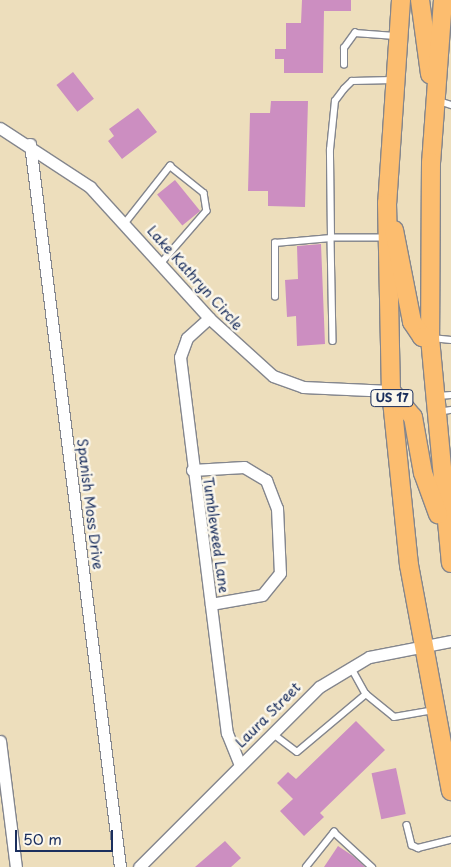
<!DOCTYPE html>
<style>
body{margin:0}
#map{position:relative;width:451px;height:867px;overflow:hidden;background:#eddebc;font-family:"Playpen Sans",sans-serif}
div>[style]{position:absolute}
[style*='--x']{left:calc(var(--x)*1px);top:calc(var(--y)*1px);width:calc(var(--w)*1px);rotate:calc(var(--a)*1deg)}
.building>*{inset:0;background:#cc8ec1;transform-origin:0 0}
.roads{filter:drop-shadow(1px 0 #84868d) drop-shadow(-1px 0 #84868d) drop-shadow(0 1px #84868d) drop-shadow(0 -1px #84868d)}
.lane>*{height:5.5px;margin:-2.75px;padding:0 2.75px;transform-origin:2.75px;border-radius:2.75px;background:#fff}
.street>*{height:11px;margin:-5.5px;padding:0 5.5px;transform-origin:5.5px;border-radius:5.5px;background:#fff}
.primary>*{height:18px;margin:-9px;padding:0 9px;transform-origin:9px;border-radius:9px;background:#fcbd6f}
span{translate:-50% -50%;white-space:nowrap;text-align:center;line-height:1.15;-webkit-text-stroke:5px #fbf7ec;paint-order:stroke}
.shield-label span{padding:1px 4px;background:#fbf7ec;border:1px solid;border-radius:4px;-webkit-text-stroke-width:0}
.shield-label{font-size:12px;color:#1b2f5e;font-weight:700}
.street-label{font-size:14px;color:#1b2f5e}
.scale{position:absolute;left:15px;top:830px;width:98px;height:22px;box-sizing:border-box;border:2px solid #1b2f5e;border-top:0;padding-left:6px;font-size:15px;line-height:18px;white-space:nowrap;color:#1b2f5e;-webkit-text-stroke:4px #fbf7ec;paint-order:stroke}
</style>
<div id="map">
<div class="building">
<i style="clip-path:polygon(302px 0,351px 0,351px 11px,324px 11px,323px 73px,284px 73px,284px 59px,275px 59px,275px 49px,286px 49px,286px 23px,301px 23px)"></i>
<i style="left:73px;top:72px;width:34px;height:21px;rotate:52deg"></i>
<i style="clip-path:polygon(271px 101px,308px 101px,305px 207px,268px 206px,268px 191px,248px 191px,250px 113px,270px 113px)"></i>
<i style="clip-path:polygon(138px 108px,157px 132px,122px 159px,108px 141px,114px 136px,109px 129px)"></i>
<i style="left:175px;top:180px;width:40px;height:23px;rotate:51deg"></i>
<i style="clip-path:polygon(321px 244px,325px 344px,297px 346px,296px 316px,287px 317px,285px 280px,298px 279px,297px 246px)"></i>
<i style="clip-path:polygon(356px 721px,385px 750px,320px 813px,324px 817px,304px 836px,280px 811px,293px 799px,277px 783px,288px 772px,296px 779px)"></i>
<i style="left:396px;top:768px;width:47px;height:25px;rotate:78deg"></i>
<i style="clip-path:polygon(225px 841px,241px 858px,231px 867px,195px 867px)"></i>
<i style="clip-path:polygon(338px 846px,353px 856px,365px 867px,324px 867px)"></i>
</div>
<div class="roads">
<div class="lane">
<i style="--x:344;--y:65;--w:17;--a:-90"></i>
<i style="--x:344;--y:48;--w:19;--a:-54"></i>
<i style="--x:355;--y:33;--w:40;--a:4.3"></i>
<i style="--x:439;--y:101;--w:13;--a:18"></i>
<i style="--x:125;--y:223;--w:73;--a:-51.7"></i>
<i style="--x:170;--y:166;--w:43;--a:38.5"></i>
<i style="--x:204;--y:193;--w:18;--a:81"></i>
<i style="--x:207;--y:211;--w:70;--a:131"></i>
<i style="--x:386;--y:238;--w:55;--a:180"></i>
<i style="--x:331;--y:238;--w:88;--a:-90.7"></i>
<i style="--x:330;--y:150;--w:49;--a:-84.2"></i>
<i style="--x:335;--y:101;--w:15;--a:-53"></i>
<i style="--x:344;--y:89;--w:11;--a:-45"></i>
<i style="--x:352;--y:81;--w:41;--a:-1.4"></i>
<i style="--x:275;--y:297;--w:54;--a:-90"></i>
<i style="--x:275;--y:243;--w:56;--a:-5.1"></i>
<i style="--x:331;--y:238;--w:103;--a:88.9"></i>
<i style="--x:432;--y:338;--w:19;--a:6"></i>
<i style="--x:438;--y:396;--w:13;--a:-4"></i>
<i style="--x:438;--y:412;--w:13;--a:-9"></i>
<i style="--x:351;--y:667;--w:31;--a:61"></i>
<i style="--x:366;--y:694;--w:36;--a:39"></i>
<i style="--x:394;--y:717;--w:41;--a:-9.9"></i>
<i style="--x:272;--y:733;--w:31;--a:37"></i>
<i style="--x:297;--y:752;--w:90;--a:-40"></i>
<i style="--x:407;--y:825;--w:21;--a:76"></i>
<i style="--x:412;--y:845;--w:7;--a:27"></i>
<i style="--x:418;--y:848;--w:34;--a:-14"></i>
<i style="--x:306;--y:867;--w:45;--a:-51.3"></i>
<i style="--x:334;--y:832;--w:52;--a:42.6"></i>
</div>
<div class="street">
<i style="--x:0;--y:128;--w:108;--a:33.2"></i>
<i style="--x:90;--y:187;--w:177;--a:47.7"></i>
<i style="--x:209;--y:318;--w:86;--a:42.2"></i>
<i style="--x:273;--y:376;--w:32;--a:20"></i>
<i style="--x:303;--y:387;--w:88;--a:2.6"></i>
<i style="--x:30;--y:144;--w:729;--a:82.9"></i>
<i style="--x:209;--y:318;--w:30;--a:138"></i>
<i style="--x:187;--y:338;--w:20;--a:110"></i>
<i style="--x:180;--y:357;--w:379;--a:82.9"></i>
<i style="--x:227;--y:733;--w:35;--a:68"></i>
<i style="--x:192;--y:470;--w:52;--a:-3.3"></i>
<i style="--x:244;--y:467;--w:26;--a:31"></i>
<i style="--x:266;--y:480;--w:30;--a:69"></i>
<i style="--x:277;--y:508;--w:65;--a:87.4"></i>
<i style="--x:280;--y:573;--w:28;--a:129"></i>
<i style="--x:262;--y:595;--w:52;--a:170"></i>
<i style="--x:0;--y:741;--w:127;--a:82.8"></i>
<i style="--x:139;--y:867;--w:255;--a:-45"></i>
<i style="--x:319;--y:687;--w:58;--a:-31"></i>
<i style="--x:369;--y:657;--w:84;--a:-11"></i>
</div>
<div class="primary">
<i style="--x:401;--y:0;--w:203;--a:93.9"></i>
<i style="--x:387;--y:203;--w:188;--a:88.8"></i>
<i style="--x:391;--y:391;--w:175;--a:84.1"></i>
<i style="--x:409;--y:565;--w:230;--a:79.5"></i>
<i style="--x:420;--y:0;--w:75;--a:82.3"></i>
<i style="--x:443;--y:0;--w:162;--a:94.2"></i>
<i style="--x:431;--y:162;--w:176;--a:90.3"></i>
<i style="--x:430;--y:338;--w:226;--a:84.7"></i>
<i style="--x:394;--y:230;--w:94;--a:78.9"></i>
<i style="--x:412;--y:322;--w:18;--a:56"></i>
<i style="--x:422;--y:337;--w:8;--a:7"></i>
<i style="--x:391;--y:391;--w:34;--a:50"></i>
<i style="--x:413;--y:417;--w:57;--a:79.9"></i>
<i style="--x:423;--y:473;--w:44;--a:69.9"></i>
</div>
</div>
<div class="shield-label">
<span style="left:392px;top:398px">US 17</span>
</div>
<div class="street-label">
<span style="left:195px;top:278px;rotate:48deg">Lake Kathryn Circle</span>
<span style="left:90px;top:504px;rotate:83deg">Spanish Moss Drive</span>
<span style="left:216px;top:535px;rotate:82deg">Tumbleweed Lane</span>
<span style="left:268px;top:715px;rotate:-45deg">Laura Street</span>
</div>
<div class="scale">50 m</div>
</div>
